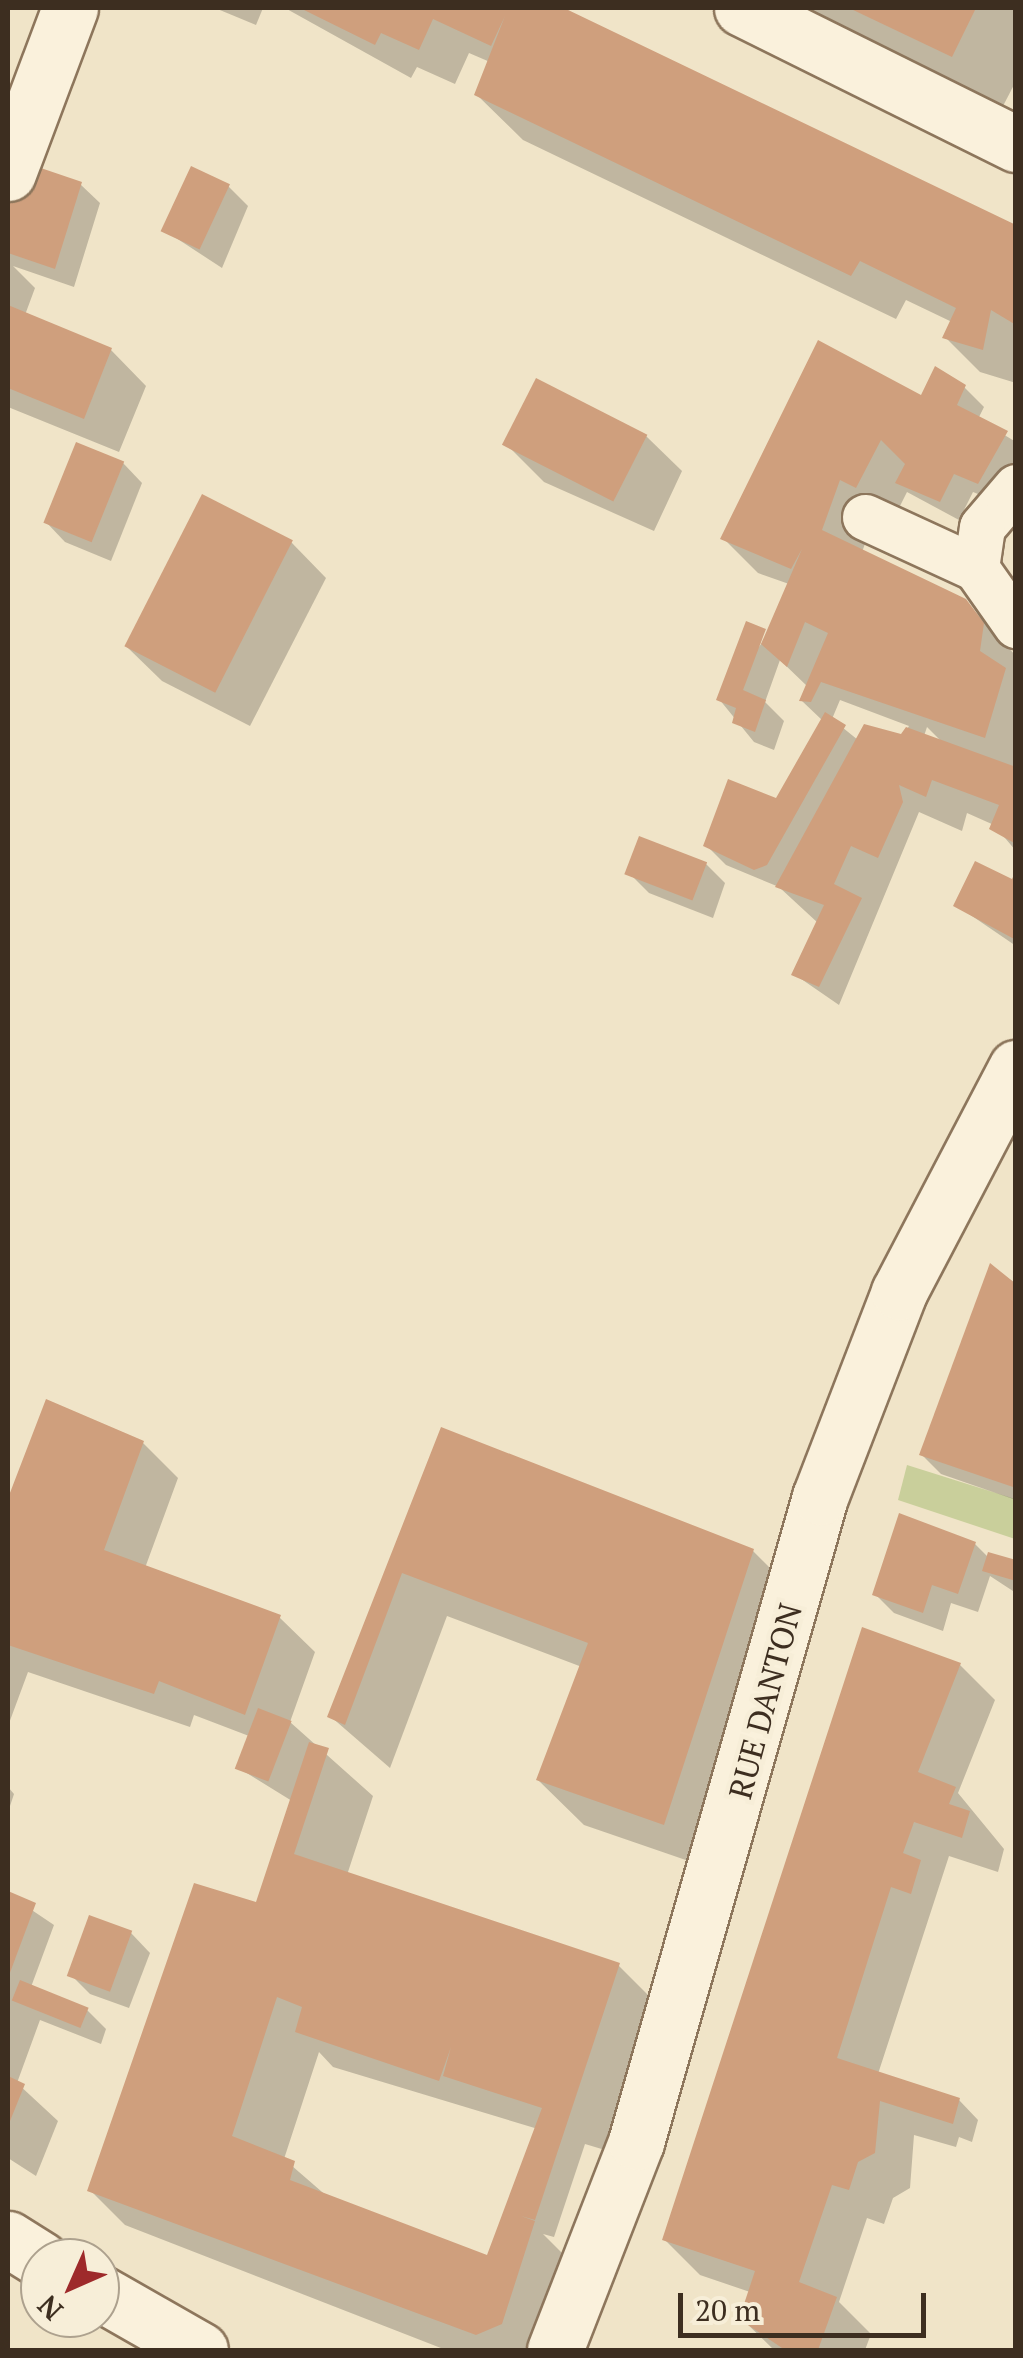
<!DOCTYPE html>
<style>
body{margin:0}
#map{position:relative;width:1023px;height:2358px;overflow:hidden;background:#f0e4c8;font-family:"PT Serif",serif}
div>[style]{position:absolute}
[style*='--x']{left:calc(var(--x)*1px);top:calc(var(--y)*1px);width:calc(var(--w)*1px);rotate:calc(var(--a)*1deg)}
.green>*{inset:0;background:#c9cf9b}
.shadow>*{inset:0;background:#0003}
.building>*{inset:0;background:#cf9f7d;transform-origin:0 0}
.roads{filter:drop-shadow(2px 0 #8d765c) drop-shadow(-2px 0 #8d765c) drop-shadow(0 2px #8d765c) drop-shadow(0 -2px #8d765c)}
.lane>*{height:45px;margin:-22.5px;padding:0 22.5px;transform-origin:22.5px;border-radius:22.5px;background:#faf1dc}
.street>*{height:55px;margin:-27.5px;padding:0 27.5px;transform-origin:27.5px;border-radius:27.5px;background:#faf1dc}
.secondary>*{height:55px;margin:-27.5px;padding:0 27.5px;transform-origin:27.5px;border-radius:27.5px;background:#faf1dc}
span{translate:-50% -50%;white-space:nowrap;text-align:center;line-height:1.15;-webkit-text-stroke:9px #f7eed8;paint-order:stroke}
.street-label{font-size:32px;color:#3d2e20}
.frame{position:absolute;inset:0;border:10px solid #3d2e20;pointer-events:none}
.north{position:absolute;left:20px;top:2238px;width:100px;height:100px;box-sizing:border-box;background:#f7eed8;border:2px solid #ada18e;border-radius:50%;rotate:225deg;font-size:28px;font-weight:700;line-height:40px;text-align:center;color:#3d2e20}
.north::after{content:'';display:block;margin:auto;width:35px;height:45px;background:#9e2a2b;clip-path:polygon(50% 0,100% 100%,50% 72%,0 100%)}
.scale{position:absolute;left:678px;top:2293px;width:248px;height:45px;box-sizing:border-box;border:5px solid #3d2e20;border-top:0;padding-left:12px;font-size:30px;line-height:35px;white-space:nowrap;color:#3d2e20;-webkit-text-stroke:8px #f7eed8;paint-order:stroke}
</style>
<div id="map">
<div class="green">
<i style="clip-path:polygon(907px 1465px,1015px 1499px,1015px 1539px,898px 1500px)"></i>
</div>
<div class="shadow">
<i style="clip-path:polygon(215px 8px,263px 8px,256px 25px)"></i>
<i style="clip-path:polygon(285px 8px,559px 8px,1016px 230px,1016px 383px,980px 372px,945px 337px,952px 322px,906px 300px,896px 319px,523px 140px,477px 95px,490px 62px,469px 53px,455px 84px,417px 67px,411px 78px)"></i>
<i style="clip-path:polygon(798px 8px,1016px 8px,1016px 81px,1003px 106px)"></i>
<i style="clip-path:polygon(80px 184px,100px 203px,74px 287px,13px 266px,35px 288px,25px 315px,111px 350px,146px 386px,119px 452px,8px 407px,8px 191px)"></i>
<i style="clip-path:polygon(228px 186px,248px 206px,222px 268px,167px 232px)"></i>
<i style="clip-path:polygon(evenodd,964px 387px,984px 407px,978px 419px,1016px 442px,1016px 471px,998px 502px,973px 492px,959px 520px,907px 492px,892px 522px,876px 514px,862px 552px,965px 601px,1016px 656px,1016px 851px,994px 825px,967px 813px,962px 831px,919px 812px,839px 1005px,794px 974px,818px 923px,779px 887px,726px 865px,706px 845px,777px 802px,823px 721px,802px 701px,808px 687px,780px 660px,765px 702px,784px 721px,774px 750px,754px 742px,719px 699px,768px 635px,789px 584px,758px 573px,723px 538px,920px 397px,964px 387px,840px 700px,909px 726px,902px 737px,858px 740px,832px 719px,840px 700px,964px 387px,927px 727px,943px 743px,924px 736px,927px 727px)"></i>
<i style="clip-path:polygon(646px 436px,682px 471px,654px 531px,544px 482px,509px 447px)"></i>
<i style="clip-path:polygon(123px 463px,142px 483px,111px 561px,65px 542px,46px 522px)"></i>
<i style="clip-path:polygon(291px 542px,326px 578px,250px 726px,162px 681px,126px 646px)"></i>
<i style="clip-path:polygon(706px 864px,725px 883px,713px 918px,649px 893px,630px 874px)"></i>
<i style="clip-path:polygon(1016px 878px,1016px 946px,956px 905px)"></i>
<i style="clip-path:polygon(992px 1266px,1016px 1284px,1016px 1500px,941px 1474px,922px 1455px)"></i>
<i style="clip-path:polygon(evenodd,47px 1402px,143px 1443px,178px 1478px,145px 1568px,279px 1617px,315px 1652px,290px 1722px,373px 1796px,347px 1875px,618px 1965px,663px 2010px,605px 2150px,585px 2144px,554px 2237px,543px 2234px,578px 2269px,552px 2350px,446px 2350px,125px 2225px,90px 2190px,258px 1905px,292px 1801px,237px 1767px,249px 1736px,194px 1715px,190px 1727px,28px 1672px,8px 1726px,8px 1508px,47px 1402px,319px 2052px,333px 2067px,538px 2129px,488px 2258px,329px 2198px,284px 2159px,319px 2052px)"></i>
<i style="clip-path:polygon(442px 1430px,753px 1551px,798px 1596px,709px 1868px,584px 1825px,538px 1780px,582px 1667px,447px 1616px,390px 1768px,330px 1716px)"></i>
<i style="clip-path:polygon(975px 1544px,989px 1558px,1016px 1562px,1016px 1593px,990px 1576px,978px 1612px,951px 1603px,943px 1631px,894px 1613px,875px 1594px)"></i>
<i style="clip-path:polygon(960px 1665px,995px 1700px,958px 1793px,1004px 1849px,998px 1872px,949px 1856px,878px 2074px,959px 2100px,978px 2120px,972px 2142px,959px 2137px,956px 2147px,914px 2135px,910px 2188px,893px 2198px,884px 2224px,867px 2218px,839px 2302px,871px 2334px,865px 2350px,774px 2350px,741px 2318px,750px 2292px,700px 2275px,665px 2240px)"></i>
<i style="clip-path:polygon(8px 1787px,14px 1794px,8px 1812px)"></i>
<i style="clip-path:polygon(8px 1894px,54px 1925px,31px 1987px,87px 2010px,106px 2029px,101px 2044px,40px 2020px,17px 2083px,58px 2121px,36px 2176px,8px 2158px)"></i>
<i style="clip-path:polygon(131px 1933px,150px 1953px,129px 2008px,90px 1994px,71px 1975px)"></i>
</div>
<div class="building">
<i style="clip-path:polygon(300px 8px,564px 8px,1016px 225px,1016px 325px,991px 310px,983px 350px,942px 338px,956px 308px,860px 261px,851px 276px,474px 95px,505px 16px,491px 46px,433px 19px,419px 50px,381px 33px,375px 45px)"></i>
<i style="clip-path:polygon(849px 8px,976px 8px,952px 57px)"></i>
<i style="clip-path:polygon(29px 164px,82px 182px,55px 269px,8px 253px,8px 184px)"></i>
<i style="left:191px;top:166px;width:43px;height:72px;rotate:25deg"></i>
<i style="clip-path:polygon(8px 305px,112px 348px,84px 419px,8px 388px)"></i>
<i style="clip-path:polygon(818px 340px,921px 395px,935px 366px,966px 385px,957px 405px,1008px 431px,978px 484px,954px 474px,940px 502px,895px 483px,905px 464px,881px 440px,856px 488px,840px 480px,822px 530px,966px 599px,984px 623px,980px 651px,1006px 668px,985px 738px,821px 682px,811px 702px,799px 701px,828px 633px,805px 622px,787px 667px,761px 644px,802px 549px,791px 569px,720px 539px)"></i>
<i style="left:536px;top:378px;width:125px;height:75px;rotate:27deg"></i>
<i style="left:76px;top:442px;width:52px;height:87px;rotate:22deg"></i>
<i style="left:202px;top:494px;width:102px;height:171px;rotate:27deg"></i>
<i style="clip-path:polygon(746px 621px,766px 629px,743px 690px,766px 700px,755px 732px,732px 723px,736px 708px,716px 700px)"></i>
<i style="clip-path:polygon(825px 712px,846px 725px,767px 865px,754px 870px,703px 846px,728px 779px,776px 798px)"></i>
<i style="clip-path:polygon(864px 724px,901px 734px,906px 727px,1016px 767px,1016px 844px,989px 829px,999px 805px,932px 780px,926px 797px,899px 785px,903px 802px,878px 858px,851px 846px,834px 884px,862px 898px,819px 987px,791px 975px,824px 905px,775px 887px)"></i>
<i style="left:639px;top:836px;width:73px;height:41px;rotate:21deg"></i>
<i style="clip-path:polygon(975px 861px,1012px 879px,1016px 871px,1016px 940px,953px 906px)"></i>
<i style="clip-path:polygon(990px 1263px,1016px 1284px,1016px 1488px,919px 1455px)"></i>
<i style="clip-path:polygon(46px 1399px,144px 1441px,104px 1550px,281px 1615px,245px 1715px,159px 1681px,154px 1694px,8px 1645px,8px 1498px)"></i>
<i style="clip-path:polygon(441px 1427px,754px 1549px,664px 1825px,536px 1780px,588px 1643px,402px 1573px,345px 1725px,327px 1717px)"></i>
<i style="clip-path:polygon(899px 1513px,976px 1542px,958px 1594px,932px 1585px,923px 1613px,872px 1595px)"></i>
<i style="clip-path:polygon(988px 1552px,1016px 1560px,1016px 1581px,982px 1571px)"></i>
<i style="clip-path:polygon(862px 1627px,961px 1663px,918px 1772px,956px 1787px,949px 1804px,970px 1811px,962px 1838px,914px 1822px,903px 1853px,921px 1860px,911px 1894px,891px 1887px,837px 2058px,960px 2098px,953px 2124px,880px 2101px,875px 2153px,858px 2162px,849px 2190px,832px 2185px,799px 2282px,837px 2297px,818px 2350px,785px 2350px,739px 2319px,755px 2271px,662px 2240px)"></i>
<i style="left:258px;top:1708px;width:36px;height:65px;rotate:21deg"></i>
<i style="clip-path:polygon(evenodd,309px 1742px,329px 1748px,294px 1854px,620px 1963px,535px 2220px,521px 2216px,535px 2221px,502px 2324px,476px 2335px,87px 2191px,194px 1883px,256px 1902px,309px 1742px,277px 1997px,302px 2007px,295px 2032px,439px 2081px,451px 2047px,443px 2076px,542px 2108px,487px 2255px,290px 2180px,295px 2161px,232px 2136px,277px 1997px)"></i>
<i style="clip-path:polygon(8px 1891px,36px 1903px,8px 1978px)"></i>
<i style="left:89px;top:1915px;width:46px;height:65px;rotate:20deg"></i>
<i style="left:20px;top:1980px;width:74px;height:22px;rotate:22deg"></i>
<i style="clip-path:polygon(8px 2076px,25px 2084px,8px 2126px)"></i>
</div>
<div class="roads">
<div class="lane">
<i style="--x:1016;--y:487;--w:52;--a:130.4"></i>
<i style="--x:982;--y:527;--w:41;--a:98.3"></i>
<i style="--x:976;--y:568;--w:70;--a:54.9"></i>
<i style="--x:865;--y:517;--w:122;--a:24.7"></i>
</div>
<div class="street">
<i style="--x:742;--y:8;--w:306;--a:26.4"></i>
<i style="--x:8;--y:173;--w:176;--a:-69.4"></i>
<i style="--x:555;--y:2350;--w:223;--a:-68.7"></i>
<i style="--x:636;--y:2142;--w:671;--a:-74.08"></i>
<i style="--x:820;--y:1497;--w:220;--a:-68.9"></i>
<i style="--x:899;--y:1292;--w:253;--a:-62.4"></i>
</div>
<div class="secondary">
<i style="--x:8;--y:2239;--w:38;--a:32"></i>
<i style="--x:100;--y:2293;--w:115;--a:29.7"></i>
</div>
</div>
<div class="street-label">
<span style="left:765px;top:1701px;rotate:-75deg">RUE DANTON</span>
</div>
<div class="frame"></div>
<div class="north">N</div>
<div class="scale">20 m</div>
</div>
